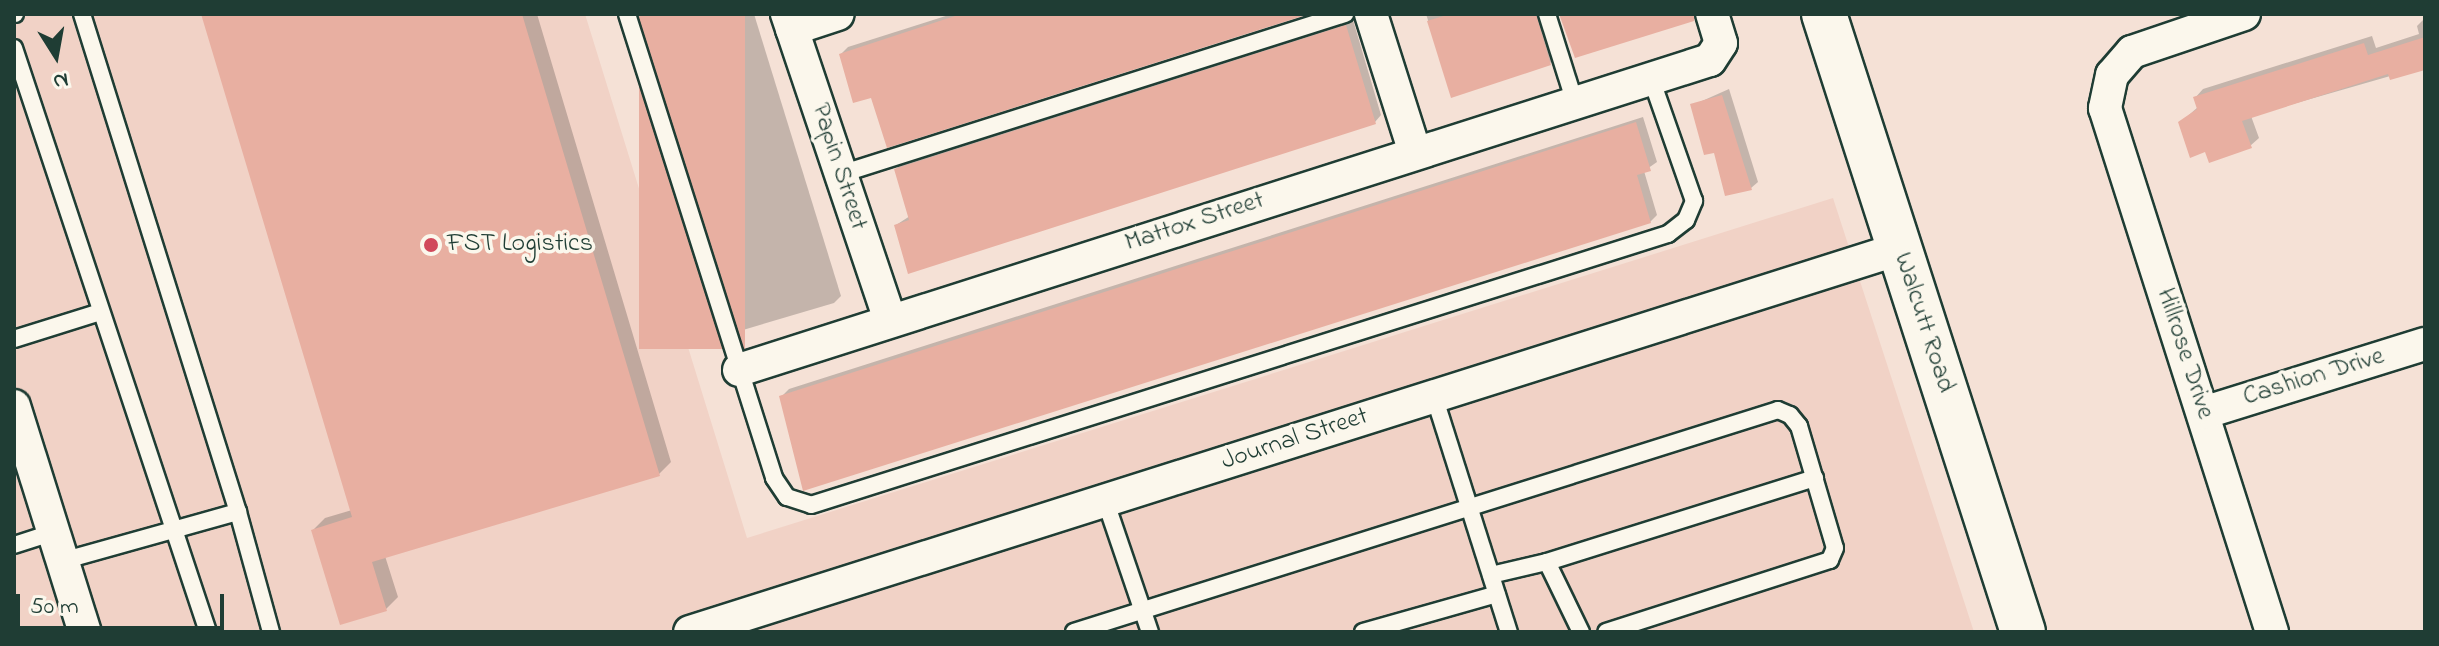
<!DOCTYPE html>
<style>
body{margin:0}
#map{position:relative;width:2439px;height:646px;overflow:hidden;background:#f5e1d6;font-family:"Indie Flower",sans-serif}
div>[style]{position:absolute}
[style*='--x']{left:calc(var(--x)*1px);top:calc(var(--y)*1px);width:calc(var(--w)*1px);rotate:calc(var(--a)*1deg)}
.built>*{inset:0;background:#f1d2c6}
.shadow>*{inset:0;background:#0003}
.building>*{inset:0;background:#e8afa1;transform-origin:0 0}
.roads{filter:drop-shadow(2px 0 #1f3d34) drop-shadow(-2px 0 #1f3d34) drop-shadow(0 2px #1f3d34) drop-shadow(0 -2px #1f3d34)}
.lane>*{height:16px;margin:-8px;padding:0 8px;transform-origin:8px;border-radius:8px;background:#fbf7ec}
.street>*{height:32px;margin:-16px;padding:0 16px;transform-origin:16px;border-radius:16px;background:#fbf7ec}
.secondary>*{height:44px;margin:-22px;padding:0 22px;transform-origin:22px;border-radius:22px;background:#fbf7ec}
.dots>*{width:22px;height:22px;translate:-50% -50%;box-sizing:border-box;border:4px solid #fbf7ec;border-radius:50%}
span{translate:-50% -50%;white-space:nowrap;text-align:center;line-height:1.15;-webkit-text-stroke:7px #fbf7ec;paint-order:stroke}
.street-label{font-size:26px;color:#1f3d34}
.poi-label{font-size:26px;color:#1f3d34}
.left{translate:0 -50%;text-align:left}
.frame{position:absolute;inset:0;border:16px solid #1f3d34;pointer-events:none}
.north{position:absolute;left:16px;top:16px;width:80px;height:80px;-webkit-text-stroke:6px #fbf7ec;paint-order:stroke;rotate:169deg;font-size:22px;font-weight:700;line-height:32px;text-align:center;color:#1f3d34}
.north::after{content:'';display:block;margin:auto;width:28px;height:36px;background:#1f3d34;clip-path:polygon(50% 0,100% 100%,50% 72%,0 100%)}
.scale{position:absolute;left:16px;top:594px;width:208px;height:36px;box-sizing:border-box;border:4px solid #1f3d34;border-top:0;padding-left:10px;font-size:24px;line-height:28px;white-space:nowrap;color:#1f3d34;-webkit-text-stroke:6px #fbf7ec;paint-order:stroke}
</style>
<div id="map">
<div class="built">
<i style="clip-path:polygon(14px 14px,585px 14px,747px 538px,1833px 198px,1974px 632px,14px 632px)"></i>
</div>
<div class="shadow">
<i style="clip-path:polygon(203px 14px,537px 14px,671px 462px,659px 474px,385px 556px,398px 597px,386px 609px,313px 530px,325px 518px,352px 510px)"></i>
<i style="clip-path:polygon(639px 14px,754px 14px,841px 296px,834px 303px,743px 330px)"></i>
<i style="clip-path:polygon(952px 14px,1302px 14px,872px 95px,841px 54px,848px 47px)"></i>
<i style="clip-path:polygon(1426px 14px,1544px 14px,1557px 56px,1550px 63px,1452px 95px)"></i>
<i style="clip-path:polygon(2425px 18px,2425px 66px,2251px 116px,2259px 138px,2250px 146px,2206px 150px,2180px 123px,2198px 107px,2195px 98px,2203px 89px,2372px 36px,2376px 48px,2419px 34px,2417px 26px)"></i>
<i style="clip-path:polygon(1353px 20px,1381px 115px,1375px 122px,896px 225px,910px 216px,896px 169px,903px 162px)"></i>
<i style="clip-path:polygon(1729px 89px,1758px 182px,1751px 188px,1715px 150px,1693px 105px)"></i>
<i style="clip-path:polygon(1643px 117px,1657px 162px,1644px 171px,1657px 215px,1650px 222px,782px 396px,789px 389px)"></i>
</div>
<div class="building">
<i style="clip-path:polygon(201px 14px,522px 14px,660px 476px,372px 562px,387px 611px,340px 625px,311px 530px,352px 517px)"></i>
<i style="left:639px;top:14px;width:106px;height:335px"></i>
<i style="clip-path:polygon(961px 14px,1309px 14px,887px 148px,871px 98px,853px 103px,839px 54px)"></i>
<i style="clip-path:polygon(1450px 14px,1536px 14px,1551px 65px,1451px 98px,1427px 21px)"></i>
<i style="clip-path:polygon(1559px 14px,1694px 14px,1694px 21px,1575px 58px)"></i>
<i style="clip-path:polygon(1346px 25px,1376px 124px,908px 274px,894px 225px,909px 220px,894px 169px)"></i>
<i style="clip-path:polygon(2425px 37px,2425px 70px,2390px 80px,2388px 74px,2242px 121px,2252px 148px,2209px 163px,2205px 152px,2190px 158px,2178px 122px,2197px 109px,2193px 97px,2364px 43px,2368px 55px)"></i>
<i style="clip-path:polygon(1722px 95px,1752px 190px,1725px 196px,1714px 153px,1704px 155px,1690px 104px)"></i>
<i style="clip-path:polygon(1636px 122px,1651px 171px,1637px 175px,1651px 223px,803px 491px,779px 396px)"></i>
</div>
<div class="roads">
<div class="lane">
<i style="--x:14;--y:14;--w:1;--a:0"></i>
<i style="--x:627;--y:14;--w:487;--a:72.4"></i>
<i style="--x:774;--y:478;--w:23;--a:56"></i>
<i style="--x:787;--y:497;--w:25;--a:18"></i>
<i style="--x:811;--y:505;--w:899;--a:-17.55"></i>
<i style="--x:1668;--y:234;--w:23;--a:-38"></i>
<i style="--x:1686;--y:220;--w:21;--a:-67"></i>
<i style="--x:1694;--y:201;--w:130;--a:-109.3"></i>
<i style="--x:1547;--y:14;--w:93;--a:72.5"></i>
<i style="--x:14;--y:48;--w:615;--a:71.62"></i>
<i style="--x:841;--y:174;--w:529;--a:-17.61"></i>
<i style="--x:14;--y:339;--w:90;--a:-17.4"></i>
<i style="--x:1434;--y:396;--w:248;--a:72.4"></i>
<i style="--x:1105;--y:500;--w:139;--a:71.2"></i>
<i style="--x:238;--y:512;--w:124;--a:74.6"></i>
<i style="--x:14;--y:545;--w:42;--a:-18"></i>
<i style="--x:62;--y:561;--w:183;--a:-15.6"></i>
<i style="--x:238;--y:512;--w:522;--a:-107.39"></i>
<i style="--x:1547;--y:562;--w:281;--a:-17.4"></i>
<i style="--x:1491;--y:575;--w:57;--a:-13.1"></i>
<i style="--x:1547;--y:562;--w:78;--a:64.1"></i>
<i style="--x:1074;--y:632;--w:738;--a:-17.5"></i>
<i style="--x:1778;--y:410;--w:13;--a:23"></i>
<i style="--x:1790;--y:415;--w:14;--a:51"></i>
<i style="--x:1799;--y:426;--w:127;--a:73.6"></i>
<i style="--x:1835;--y:548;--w:13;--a:113"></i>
<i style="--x:1830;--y:560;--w:235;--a:162.2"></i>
<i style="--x:1363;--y:632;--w:139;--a:-15.8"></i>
</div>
<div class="street">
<i style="--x:787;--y:14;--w:323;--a:71.4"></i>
<i style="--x:1371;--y:14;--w:146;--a:72.4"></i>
<i style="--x:2244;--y:14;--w:118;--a:161.3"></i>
<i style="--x:2132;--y:52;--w:30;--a:131"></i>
<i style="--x:2112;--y:75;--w:34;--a:102"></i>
<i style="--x:2105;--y:108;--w:550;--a:72.32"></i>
<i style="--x:792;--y:29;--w:48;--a:-18.1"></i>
<i style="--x:739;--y:370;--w:1019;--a:-17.71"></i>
<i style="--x:1710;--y:60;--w:20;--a:-57"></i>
<i style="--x:1721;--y:43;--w:30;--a:-107"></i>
<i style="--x:14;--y:406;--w:237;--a:72.6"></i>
<i style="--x:2203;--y:413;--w:232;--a:-17.3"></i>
<i style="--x:690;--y:632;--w:1268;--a:-17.58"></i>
</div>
<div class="secondary">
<i style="--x:1824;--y:14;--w:649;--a:72.15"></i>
</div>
</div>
<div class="dots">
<i style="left:431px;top:245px;background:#d1495b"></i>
</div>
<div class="street-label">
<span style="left:838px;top:167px;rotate:72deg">Papin Street</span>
<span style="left:1195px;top:223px;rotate:-18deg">Mattox Street</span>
<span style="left:1923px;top:323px;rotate:72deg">Walcutt Road</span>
<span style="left:2184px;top:354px;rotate:72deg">Hillrose Drive</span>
<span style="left:2314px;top:378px;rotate:-17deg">Cashion Drive</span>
<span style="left:1295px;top:440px;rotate:-18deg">Journal Street</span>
</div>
<div class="poi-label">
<span class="left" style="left:447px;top:245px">FST Logistics</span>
</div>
<div class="frame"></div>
<div class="north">N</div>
<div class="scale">50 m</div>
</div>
